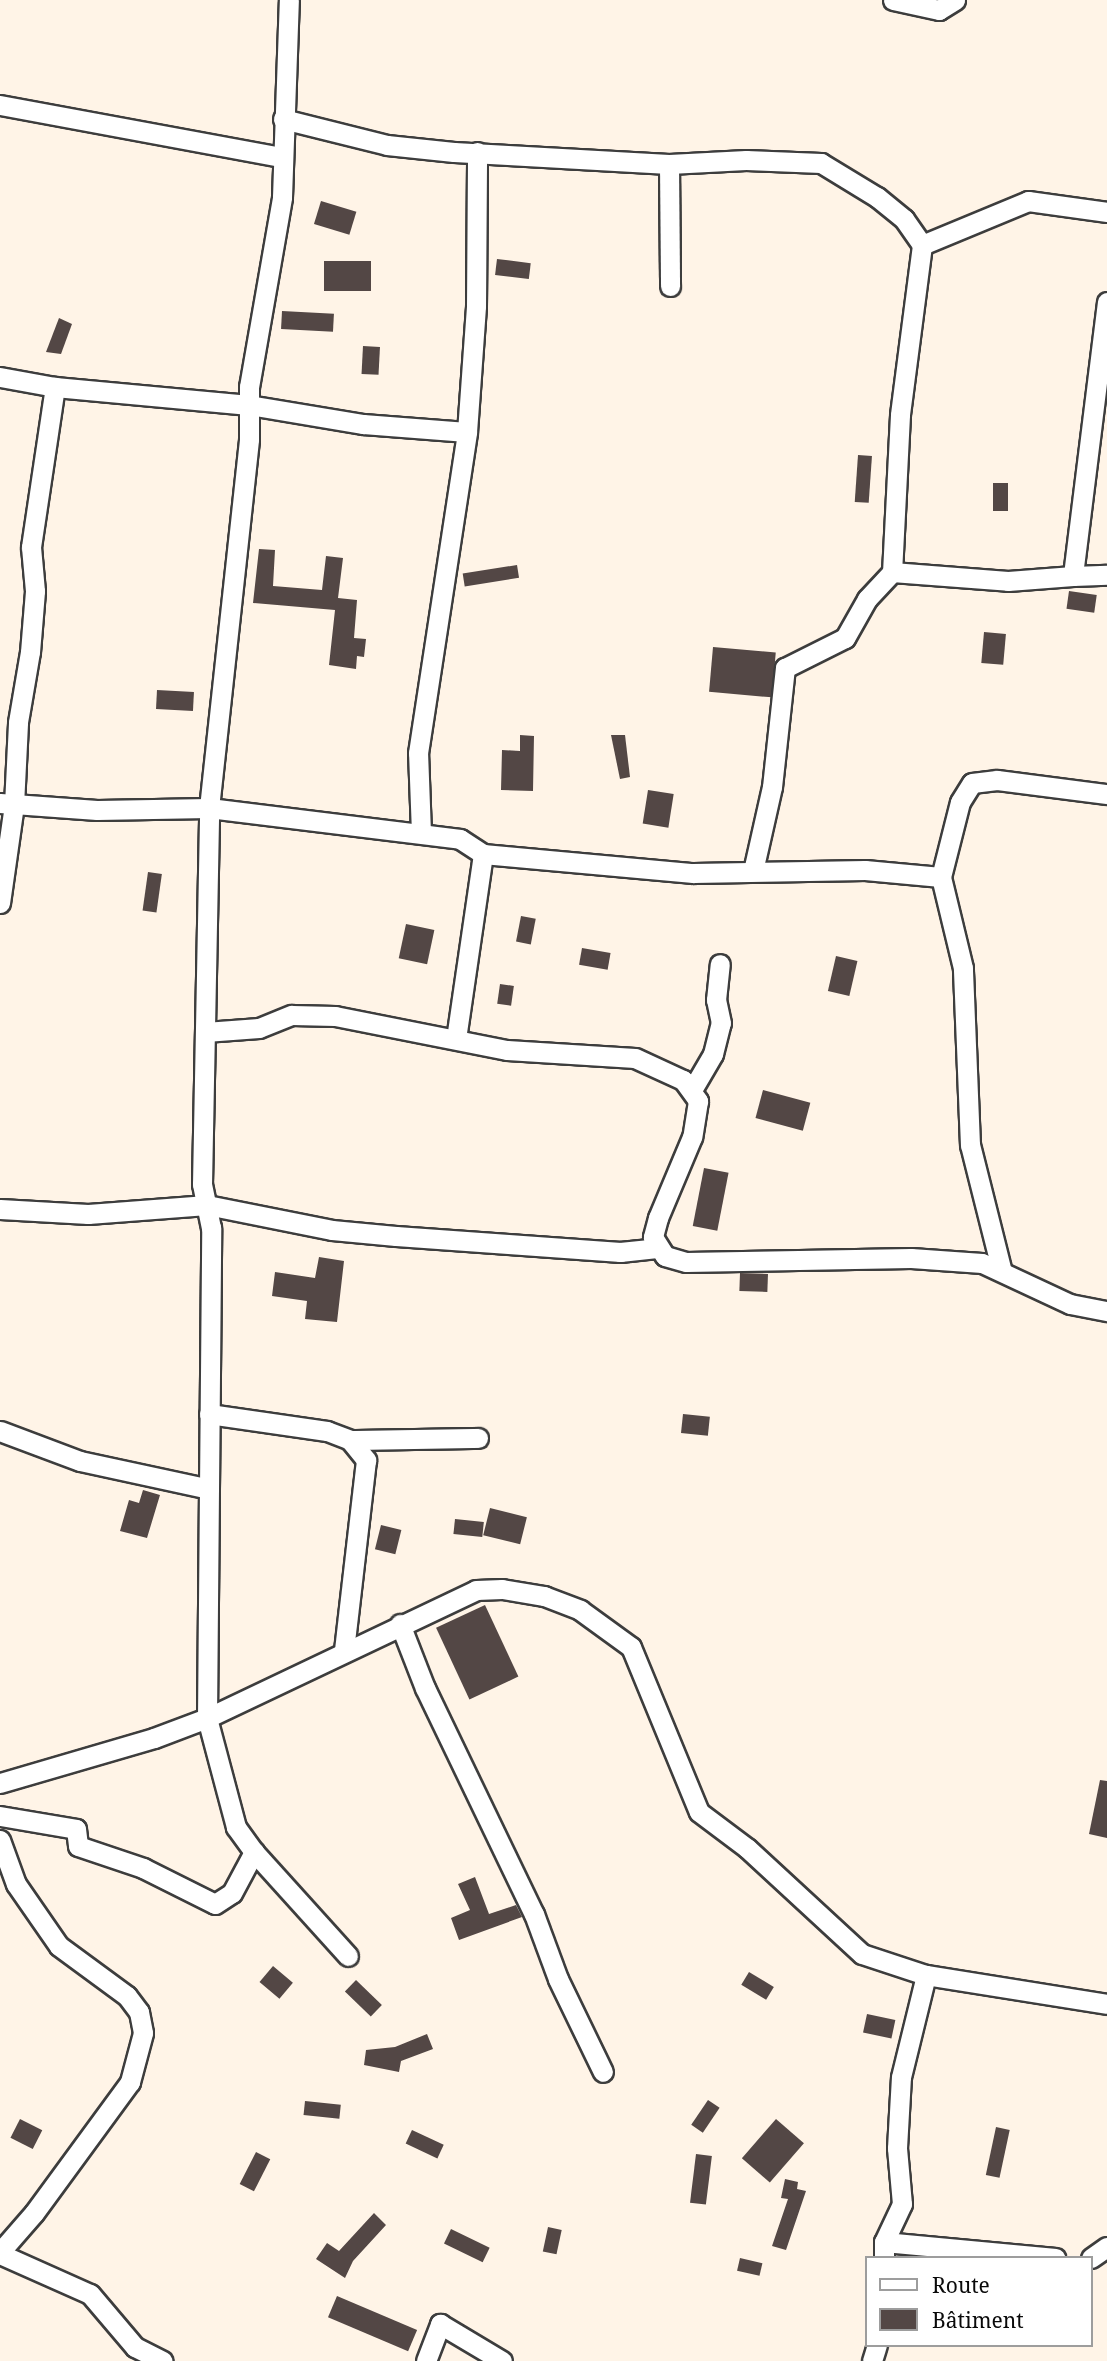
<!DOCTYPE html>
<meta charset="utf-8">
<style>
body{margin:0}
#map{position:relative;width:1107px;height:2361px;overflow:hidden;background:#fff4e7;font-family:"Noto Serif",serif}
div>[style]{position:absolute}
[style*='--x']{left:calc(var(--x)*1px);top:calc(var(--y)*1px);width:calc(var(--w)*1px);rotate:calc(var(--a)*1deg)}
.building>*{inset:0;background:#534745;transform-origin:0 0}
.roads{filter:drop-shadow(2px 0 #3d3d3d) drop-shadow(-2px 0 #3d3d3d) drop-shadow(0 2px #3d3d3d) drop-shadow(0 -2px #3d3d3d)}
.minor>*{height:19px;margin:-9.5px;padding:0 9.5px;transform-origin:9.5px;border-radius:9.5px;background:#fff}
span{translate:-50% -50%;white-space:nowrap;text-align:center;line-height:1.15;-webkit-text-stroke:7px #fff;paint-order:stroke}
.legend{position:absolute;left:865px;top:2256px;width:228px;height:91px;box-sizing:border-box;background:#fff;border:2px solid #9d9d9d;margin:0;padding:9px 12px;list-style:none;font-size:21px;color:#0a0a0a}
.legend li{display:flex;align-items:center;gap:14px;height:35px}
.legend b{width:35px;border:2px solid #9d9d9d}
</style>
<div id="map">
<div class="building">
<i style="left:321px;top:201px;width:37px;height:24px;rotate:17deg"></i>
<i style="left:497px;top:259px;width:34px;height:16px;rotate:7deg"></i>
<i style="left:324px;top:261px;width:47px;height:30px"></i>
<i style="left:282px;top:311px;width:52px;height:18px;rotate:3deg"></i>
<i style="clip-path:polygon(59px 318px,72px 324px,61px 354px,46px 352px)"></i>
<i style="left:363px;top:346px;width:17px;height:28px;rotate:3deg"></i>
<i style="left:858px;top:455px;width:14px;height:47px;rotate:4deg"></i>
<i style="left:993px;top:483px;width:15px;height:28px"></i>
<i style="clip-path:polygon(259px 549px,275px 550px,273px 586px,322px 590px,326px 556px,343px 558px,338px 598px,357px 600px,354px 638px,366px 639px,364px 657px,357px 656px,356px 669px,329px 665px,335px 610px,253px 603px)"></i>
<i style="left:517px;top:565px;width:13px;height:55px;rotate:81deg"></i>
<i style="left:1069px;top:591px;width:28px;height:18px;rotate:8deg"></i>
<i style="left:984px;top:632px;width:22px;height:31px;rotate:5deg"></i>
<i style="left:713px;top:647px;width:63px;height:45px;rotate:5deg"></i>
<i style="left:157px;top:690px;width:37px;height:19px;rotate:3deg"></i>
<i style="clip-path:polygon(520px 735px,534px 736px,533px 791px,501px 790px,502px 750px,520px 751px)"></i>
<i style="clip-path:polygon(611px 735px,625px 735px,630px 777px,620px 779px)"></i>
<i style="left:648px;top:790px;width:26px;height:34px;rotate:9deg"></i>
<i style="left:148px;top:872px;width:14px;height:39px;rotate:8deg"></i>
<i style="left:521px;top:916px;width:15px;height:26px;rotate:11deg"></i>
<i style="left:406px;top:924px;width:29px;height:35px;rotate:12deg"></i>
<i style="left:582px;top:948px;width:29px;height:17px;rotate:10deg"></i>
<i style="left:836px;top:956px;width:22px;height:36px;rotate:13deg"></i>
<i style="left:500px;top:984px;width:14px;height:20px;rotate:8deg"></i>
<i style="left:763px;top:1090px;width:49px;height:29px;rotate:15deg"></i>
<i style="left:704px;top:1168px;width:25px;height:59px;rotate:11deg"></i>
<i style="clip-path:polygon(319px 1257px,344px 1261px,337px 1322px,305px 1319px,307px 1301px,272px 1296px,275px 1272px,315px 1278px)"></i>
<i style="left:740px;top:1273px;width:28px;height:18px;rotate:2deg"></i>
<i style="left:683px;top:1414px;width:27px;height:19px;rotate:6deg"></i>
<i style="clip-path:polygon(143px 1490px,160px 1495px,147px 1538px,120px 1531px,129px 1500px,139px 1503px)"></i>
<i style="left:490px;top:1508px;width:38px;height:28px;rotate:14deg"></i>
<i style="left:455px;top:1519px;width:29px;height:15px;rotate:6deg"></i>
<i style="left:381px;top:1525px;width:21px;height:25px;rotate:14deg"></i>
<i style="left:485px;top:1605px;width:79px;height:54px;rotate:65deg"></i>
<i style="clip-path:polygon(1100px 1780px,1107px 1781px,1107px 1838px,1089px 1834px)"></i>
<i style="clip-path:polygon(475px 1877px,489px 1914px,516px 1905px,522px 1917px,459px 1940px,451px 1918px,470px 1910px,458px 1884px)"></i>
<i style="left:273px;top:1966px;width:26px;height:21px;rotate:40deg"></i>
<i style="left:749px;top:1972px;width:29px;height:15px;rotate:31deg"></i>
<i style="left:356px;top:1980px;width:36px;height:16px;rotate:44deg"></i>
<i style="left:867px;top:2014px;width:29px;height:19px;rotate:12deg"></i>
<i style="clip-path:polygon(427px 2034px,433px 2049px,401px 2061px,399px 2072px,364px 2065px,366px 2050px,395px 2047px)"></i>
<i style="left:708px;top:2100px;width:14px;height:30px;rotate:34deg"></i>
<i style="left:305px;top:2101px;width:36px;height:14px;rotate:6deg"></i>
<i style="left:20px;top:2119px;width:25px;height:21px;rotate:27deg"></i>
<i style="left:776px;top:2119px;width:37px;height:52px;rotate:41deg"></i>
<i style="left:996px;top:2127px;width:14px;height:49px;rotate:12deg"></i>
<i style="left:412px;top:2130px;width:35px;height:15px;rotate:25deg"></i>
<i style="left:256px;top:2152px;width:16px;height:36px;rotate:27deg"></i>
<i style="left:696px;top:2154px;width:16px;height:49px;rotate:7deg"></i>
<i style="clip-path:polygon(785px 2179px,798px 2182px,797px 2189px,806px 2191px,786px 2250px,772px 2246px,788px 2199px,781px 2198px)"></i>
<i style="clip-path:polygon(374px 2213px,386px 2225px,353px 2261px,345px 2278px,316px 2259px,327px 2243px,339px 2251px)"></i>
<i style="left:548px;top:2227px;width:14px;height:25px;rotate:12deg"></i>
<i style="left:451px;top:2229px;width:43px;height:16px;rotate:26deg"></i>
<i style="left:740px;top:2258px;width:23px;height:13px;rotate:13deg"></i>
<i style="left:337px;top:2296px;width:87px;height:23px;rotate:23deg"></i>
</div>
<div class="roads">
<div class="minor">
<i style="--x:893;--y:0;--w:47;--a:12.3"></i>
<i style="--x:939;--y:10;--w:19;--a:-32"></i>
<i style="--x:0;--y:105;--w:285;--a:10.5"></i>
<i style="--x:283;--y:119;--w:107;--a:14"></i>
<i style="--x:387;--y:145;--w:67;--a:6"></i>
<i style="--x:454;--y:152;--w:215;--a:3.2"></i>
<i style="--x:669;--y:164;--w:77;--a:-3"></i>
<i style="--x:746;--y:160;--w:75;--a:2.3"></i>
<i style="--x:821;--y:163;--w:66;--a:31.3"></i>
<i style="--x:877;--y:197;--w:35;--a:39"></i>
<i style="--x:904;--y:219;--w:32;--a:55"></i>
<i style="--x:922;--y:245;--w:171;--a:97.4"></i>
<i style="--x:900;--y:415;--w:157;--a:92.9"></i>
<i style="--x:892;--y:572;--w:116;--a:4.4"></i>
<i style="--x:1008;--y:581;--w:65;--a:-4.4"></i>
<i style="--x:669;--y:164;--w:122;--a:89.5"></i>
<i style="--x:922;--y:245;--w:115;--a:-22.5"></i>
<i style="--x:1028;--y:201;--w:80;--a:7.9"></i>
<i style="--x:1107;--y:302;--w:276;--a:97.1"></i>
<i style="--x:1073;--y:576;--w:34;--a:-2"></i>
<i style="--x:0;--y:377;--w:56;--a:10.3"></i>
<i style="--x:55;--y:387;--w:195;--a:5.3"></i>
<i style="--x:249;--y:405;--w:116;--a:9.5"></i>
<i style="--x:363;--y:424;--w:104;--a:4.4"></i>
<i style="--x:0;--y:803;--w:97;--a:4.1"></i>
<i style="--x:97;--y:810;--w:112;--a:-1"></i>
<i style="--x:209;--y:808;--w:253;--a:7"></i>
<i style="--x:460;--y:839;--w:27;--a:33"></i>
<i style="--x:483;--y:854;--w:211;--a:5.2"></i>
<i style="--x:693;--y:873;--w:172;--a:-1"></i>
<i style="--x:865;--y:870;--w:76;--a:5.3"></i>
<i style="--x:421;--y:833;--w:80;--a:-92.1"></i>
<i style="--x:418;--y:753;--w:325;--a:-81.3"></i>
<i style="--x:467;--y:432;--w:126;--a:-85.9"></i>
<i style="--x:476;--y:306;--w:154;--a:-89.6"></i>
<i style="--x:753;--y:871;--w:86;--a:-77.3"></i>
<i style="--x:772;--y:787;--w:120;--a:-83.8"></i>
<i style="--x:785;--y:668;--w:67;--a:-26.6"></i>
<i style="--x:845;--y:638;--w:45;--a:-60.6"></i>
<i style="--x:867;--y:599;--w:37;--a:-47"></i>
<i style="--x:0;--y:903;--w:99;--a:-81.9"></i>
<i style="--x:14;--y:805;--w:83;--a:-87.2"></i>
<i style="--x:18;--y:722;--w:71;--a:-80.3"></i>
<i style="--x:30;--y:652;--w:61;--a:-85.3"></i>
<i style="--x:35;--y:591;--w:44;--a:-95.2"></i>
<i style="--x:31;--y:547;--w:162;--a:-81.5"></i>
<i style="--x:205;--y:1032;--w:54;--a:-4.2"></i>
<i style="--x:259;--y:1028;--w:35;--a:-22"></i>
<i style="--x:292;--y:1015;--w:43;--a:1.3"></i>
<i style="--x:335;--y:1016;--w:175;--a:11.2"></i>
<i style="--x:507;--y:1050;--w:128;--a:3.6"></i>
<i style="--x:635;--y:1058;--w:53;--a:24.6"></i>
<i style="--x:683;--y:1080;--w:26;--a:54"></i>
<i style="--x:698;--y:1101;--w:36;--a:99"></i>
<i style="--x:692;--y:1137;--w:88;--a:112.8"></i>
<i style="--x:658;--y:1218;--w:20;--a:105"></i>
<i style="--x:653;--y:1237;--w:22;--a:58"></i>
<i style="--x:665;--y:1256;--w:22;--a:16"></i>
<i style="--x:686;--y:1262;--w:225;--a:-1"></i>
<i style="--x:911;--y:1258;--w:71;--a:4"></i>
<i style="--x:982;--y:1263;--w:97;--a:25"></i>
<i style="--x:1070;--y:1304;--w:38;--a:11"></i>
<i style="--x:456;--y:1039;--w:187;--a:-81.7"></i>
<i style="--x:692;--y:1090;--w:42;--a:-59.7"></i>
<i style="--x:713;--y:1054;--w:32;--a:-76"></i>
<i style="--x:721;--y:1023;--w:24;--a:-102"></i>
<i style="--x:716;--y:1000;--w:36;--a:-84"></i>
<i style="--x:0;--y:1209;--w:88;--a:3.3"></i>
<i style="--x:88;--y:1214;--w:119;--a:-4.3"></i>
<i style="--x:207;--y:1205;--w:127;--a:11.3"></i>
<i style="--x:332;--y:1230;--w:64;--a:5.4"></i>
<i style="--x:396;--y:1236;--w:225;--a:4.1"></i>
<i style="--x:620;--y:1252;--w:37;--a:-6"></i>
<i style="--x:1001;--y:1268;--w:127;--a:-104.1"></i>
<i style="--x:970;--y:1145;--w:177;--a:-92.3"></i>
<i style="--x:963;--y:968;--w:94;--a:-103.6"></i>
<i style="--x:941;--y:877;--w:77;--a:-75.8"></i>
<i style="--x:960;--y:802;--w:22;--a:-58"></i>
<i style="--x:972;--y:783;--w:25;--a:-7"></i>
<i style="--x:997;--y:780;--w:111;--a:7.3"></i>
<i style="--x:209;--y:1414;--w:119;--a:8.2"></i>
<i style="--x:327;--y:1431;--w:25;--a:21"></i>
<i style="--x:350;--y:1440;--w:26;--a:51"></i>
<i style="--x:366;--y:1460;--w:191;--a:96.6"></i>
<i style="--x:0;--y:1431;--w:85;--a:20.6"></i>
<i style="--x:80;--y:1461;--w:132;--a:12.2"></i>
<i style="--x:350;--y:1440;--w:128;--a:-0.9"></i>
<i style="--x:400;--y:1624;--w:69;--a:68.7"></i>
<i style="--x:425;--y:1688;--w:251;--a:64.3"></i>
<i style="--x:534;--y:1914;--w:69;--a:69.7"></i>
<i style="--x:558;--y:1979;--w:103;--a:64.2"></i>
<i style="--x:0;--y:1783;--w:160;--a:-16.3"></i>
<i style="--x:154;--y:1738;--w:57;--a:-20.7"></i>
<i style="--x:207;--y:1718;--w:298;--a:-25.4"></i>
<i style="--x:476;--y:1590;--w:26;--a:-2"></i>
<i style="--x:502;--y:1589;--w:43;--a:9.5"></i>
<i style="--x:544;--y:1596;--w:39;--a:21"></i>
<i style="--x:580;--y:1610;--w:63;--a:36"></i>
<i style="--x:631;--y:1647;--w:178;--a:67.6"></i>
<i style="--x:699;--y:1812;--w:60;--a:36.9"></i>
<i style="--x:747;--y:1848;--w:156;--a:42.7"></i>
<i style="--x:862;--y:1954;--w:67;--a:18.2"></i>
<i style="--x:926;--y:1975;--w:183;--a:9.1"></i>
<i style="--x:0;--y:1816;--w:77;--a:9.7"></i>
<i style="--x:76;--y:1829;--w:17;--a:83"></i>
<i style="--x:78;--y:1846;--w:69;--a:18.7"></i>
<i style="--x:143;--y:1868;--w:80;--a:26.6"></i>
<i style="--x:215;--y:1904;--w:20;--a:-33"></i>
<i style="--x:232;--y:1893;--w:47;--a:-61.8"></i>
<i style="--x:254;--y:1852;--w:31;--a:-126"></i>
<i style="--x:236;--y:1827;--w:113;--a:-104.9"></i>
<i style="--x:207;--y:1718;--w:490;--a:-89.5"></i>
<i style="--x:211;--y:1228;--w:45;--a:-101.6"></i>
<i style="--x:202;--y:1184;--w:376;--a:-88.9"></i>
<i style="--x:209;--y:808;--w:371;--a:-83.8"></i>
<i style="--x:249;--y:439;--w:52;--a:-90"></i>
<i style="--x:249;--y:387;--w:193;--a:-80.1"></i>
<i style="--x:282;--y:197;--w:197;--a:-88"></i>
<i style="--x:0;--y:1840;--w:47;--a:70"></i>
<i style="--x:16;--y:1884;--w:75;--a:55.3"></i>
<i style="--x:59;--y:1946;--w:84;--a:36.3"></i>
<i style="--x:127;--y:1996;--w:20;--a:53"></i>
<i style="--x:139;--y:2012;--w:21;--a:79"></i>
<i style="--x:143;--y:2033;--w:51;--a:104.9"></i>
<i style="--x:130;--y:2082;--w:162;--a:126.2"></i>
<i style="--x:34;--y:2213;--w:52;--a:131.1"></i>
<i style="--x:254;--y:1852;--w:140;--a:47.9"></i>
<i style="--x:884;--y:2242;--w:172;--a:5.3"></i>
<i style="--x:0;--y:2254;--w:98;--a:24"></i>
<i style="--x:90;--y:2294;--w:70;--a:49.7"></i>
<i style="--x:135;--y:2347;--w:31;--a:27"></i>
<i style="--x:884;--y:2258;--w:16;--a:-90"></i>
<i style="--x:884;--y:2242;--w:42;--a:-64.7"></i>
<i style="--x:902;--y:2204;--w:56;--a:-95.1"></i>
<i style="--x:897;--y:2148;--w:71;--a:-86.8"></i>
<i style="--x:901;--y:2077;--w:105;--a:-76.2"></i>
<i style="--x:1091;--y:2258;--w:19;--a:-35"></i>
<i style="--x:426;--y:2361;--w:40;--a:-69"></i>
<i style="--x:440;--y:2324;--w:72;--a:30.8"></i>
<i style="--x:872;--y:2361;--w:17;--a:-73"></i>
</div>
</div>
<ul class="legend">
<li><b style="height:9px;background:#fff"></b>Route</li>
<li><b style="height:19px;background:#534745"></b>Bâtiment</li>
</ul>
</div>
